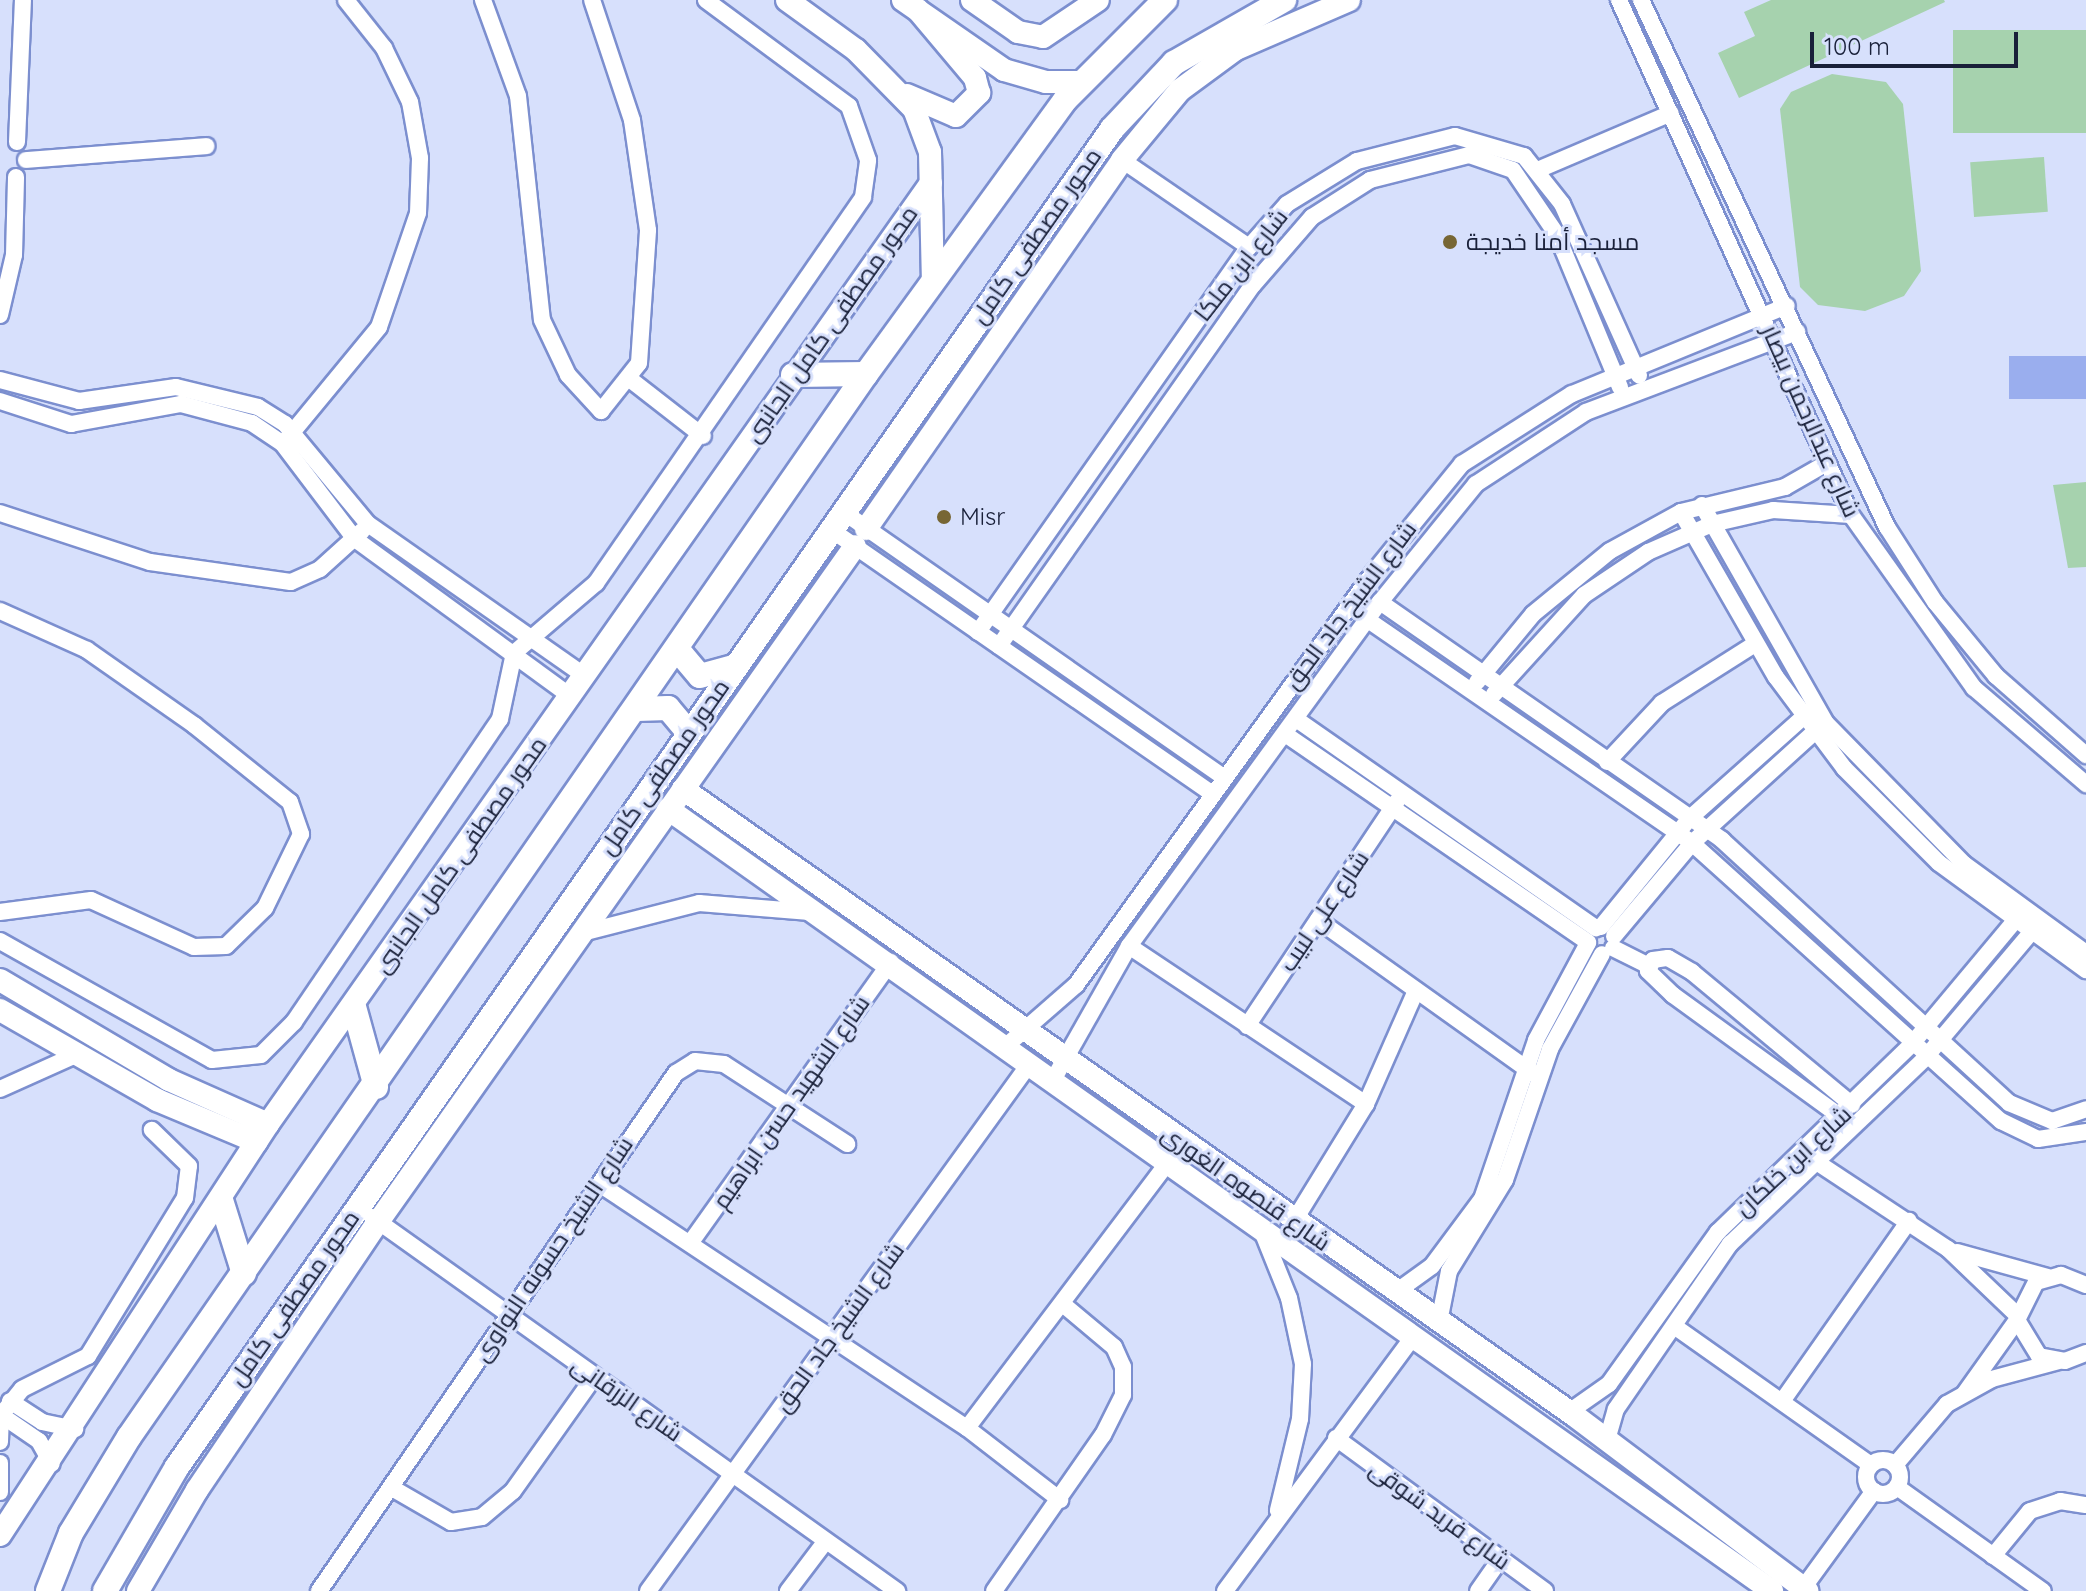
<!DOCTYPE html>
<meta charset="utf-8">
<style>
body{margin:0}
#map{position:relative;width:2086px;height:1591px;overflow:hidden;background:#d7e0fc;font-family:Quicksand,Cairo,sans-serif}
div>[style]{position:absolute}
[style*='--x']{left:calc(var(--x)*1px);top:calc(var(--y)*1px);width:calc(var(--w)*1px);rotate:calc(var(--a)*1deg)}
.green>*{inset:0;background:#a6d2ae;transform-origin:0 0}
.water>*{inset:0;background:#9aaeee;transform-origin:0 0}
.roads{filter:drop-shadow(2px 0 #7c8fcf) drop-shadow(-2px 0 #7c8fcf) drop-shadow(0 2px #7c8fcf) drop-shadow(0 -2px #7c8fcf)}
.street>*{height:16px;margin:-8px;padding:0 8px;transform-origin:8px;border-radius:8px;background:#fff}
.street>.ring{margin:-8px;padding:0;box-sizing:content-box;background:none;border:16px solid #fff;border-radius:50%}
.secondary>*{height:22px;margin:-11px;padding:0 11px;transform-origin:11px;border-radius:11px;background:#fff}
.primary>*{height:24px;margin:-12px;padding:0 12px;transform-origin:12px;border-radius:12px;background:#fff}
.dots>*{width:22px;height:22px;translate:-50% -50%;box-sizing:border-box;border:4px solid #d7e0fc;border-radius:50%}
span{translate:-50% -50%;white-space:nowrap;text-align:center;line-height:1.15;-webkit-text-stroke:6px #d7e0fc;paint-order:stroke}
.street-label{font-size:24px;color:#192039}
.poi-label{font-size:24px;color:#192039}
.left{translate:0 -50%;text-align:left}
.scale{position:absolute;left:1810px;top:32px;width:208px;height:36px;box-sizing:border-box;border:4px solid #192039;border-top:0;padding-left:10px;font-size:24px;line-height:28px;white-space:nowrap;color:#192039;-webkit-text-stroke:6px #d7e0fc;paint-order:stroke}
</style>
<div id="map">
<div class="green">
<i style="clip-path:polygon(1771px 0,1944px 0,1945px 2px,1739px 98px,1718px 53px,1755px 36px,1744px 12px)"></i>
<i style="left:2086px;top:30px;width:103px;height:133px;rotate:90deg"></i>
<i style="clip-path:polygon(1832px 74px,1886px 82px,1903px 104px,1921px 271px,1904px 296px,1865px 311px,1818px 305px,1800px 287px,1780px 109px,1791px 92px)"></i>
<i style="left:2044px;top:157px;width:55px;height:74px;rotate:86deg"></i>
<i style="clip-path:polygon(2086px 482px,2086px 567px,2068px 568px,2053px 485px)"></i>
</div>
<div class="water">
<i style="left:2086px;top:356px;width:43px;height:77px;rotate:90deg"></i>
</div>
<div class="roads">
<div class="street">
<i style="--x:483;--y:0;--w:102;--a:70"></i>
<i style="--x:518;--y:96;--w:225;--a:83.9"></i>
<i style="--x:542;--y:320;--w:61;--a:64.7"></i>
<i style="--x:568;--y:375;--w:49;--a:47.5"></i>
<i style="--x:601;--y:411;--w:61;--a:-51.6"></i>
<i style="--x:639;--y:363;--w:133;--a:-86.1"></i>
<i style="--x:648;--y:230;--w:111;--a:-98.3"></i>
<i style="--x:632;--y:120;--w:126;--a:-108.4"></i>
<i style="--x:1619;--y:0;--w:565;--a:65.75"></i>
<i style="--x:1851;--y:515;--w:212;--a:54.6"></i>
<i style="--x:1974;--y:688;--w:148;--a:40.6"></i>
<i style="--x:1641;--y:0;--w:582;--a:64.98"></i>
<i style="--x:1887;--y:527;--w:89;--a:57.4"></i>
<i style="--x:1935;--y:602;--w:96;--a:50.5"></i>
<i style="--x:1996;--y:676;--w:120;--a:41.3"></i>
<i style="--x:17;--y:142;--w:142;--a:-87.6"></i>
<i style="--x:26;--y:160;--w:181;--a:-4.4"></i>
<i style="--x:1122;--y:160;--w:154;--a:34.4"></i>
<i style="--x:1540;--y:169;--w:142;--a:-23.1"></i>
<i style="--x:0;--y:315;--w:62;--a:-76.9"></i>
<i style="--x:14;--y:255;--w:78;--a:-88.5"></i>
<i style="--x:0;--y:380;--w:82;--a:14.9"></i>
<i style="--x:79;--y:401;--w:98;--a:-8.2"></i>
<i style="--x:176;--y:387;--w:84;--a:13.7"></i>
<i style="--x:258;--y:407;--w:32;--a:32"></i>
<i style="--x:285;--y:424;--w:130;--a:50.3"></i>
<i style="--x:368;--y:524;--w:265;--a:35"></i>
<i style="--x:631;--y:380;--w:91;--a:37.9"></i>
<i style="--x:0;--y:401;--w:75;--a:17.9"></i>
<i style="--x:71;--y:424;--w:112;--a:-10.3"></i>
<i style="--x:181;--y:404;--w:73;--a:15"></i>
<i style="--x:252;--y:423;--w:36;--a:34"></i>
<i style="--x:282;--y:443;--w:121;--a:52.8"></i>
<i style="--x:355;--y:539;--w:266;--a:36.1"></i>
<i style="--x:286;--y:440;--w:146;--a:-50.5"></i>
<i style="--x:379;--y:327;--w:120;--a:-71.1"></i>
<i style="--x:418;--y:213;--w:55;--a:-87.9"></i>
<i style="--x:420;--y:158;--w:57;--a:-100.1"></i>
<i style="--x:410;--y:102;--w:60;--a:-115.7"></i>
<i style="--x:384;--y:48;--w:61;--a:-128.4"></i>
<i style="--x:1702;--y:505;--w:251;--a:60.4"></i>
<i style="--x:1826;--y:723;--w:197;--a:45.6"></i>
<i style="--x:1964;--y:864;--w:151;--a:36.1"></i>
<i style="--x:842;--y:511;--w:465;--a:34.9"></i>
<i style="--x:1681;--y:512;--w:190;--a:60.1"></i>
<i style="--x:1776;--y:677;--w:114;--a:53.2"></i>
<i style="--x:1844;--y:768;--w:134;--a:45"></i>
<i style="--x:1939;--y:863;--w:182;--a:36.1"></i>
<i style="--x:0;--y:513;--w:158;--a:18.1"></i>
<i style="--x:150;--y:562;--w:142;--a:8.1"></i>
<i style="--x:291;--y:582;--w:32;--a:-24"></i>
<i style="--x:320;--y:569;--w:57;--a:-42.1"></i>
<i style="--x:830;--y:529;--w:465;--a:34.7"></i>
<i style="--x:1380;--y:602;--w:417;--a:34.8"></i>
<i style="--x:1722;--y:840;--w:389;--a:42.5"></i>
<i style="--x:2009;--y:1103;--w:47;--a:22.7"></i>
<i style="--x:2052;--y:1121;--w:36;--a:-19"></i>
<i style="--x:0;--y:611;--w:95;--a:24.1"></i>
<i style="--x:87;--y:650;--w:131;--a:35"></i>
<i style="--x:194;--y:725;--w:123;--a:38.7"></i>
<i style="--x:290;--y:802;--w:34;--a:71"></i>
<i style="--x:301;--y:834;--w:82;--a:115.9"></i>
<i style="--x:265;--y:908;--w:54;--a:135.7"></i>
<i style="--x:226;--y:946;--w:32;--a:178"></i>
<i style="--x:194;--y:947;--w:113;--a:-155.5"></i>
<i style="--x:91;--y:900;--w:92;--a:172.5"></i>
<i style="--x:1368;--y:620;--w:393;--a:34.5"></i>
<i style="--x:1692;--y:843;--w:416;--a:42"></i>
<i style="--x:2001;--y:1121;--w:41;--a:25.9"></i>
<i style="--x:2038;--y:1139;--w:49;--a:-8.3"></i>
<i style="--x:978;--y:632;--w:471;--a:-54.9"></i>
<i style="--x:1249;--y:247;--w:57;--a:-48.5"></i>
<i style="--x:1287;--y:204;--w:82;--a:-31.6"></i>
<i style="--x:1357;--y:161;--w:101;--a:-14.3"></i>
<i style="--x:1455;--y:136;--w:72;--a:16.2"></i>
<i style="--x:1524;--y:156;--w:61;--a:51.6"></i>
<i style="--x:1562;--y:204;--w:188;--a:65.8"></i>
<i style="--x:999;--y:646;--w:441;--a:-54.9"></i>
<i style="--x:1253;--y:285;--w:90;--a:-49.1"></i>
<i style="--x:1312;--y:217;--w:69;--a:-32.5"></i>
<i style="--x:1370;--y:180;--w:102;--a:-14.2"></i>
<i style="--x:1469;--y:155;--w:46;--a:18.8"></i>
<i style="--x:1513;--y:170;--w:78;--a:55.9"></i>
<i style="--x:1557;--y:235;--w:165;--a:67.5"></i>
<i style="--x:1477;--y:682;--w:88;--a:-50.5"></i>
<i style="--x:1533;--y:614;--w:99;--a:-39.3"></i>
<i style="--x:1610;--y:551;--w:81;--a:-28.8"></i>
<i style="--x:1681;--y:512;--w:107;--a:-13.5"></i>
<i style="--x:1785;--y:487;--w:46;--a:-29.9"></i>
<i style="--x:1494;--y:694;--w:134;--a:-47.7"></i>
<i style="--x:1584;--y:595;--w:77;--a:-33.9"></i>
<i style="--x:1648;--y:552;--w:70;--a:-23.6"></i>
<i style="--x:1712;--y:524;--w:63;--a:-12.9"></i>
<i style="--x:1773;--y:510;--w:78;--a:3.7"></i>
<i style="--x:1296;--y:719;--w:366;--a:34.9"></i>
<i style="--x:1285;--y:734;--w:368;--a:34.5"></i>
<i style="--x:1607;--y:762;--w:81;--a:-47"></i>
<i style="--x:1662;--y:703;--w:110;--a:-32.4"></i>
<i style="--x:1318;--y:920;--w:265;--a:35.5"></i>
<i style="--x:1601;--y:927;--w:141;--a:-50.8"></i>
<i style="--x:1690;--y:818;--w:161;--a:-41.7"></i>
<i style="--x:582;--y:933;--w:121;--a:-14.4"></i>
<i style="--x:699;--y:903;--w:111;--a:4.6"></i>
<i style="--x:1614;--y:936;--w:121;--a:-50"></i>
<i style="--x:1692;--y:843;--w:173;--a:-42.2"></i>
<i style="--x:0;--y:941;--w:243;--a:29.3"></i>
<i style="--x:212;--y:1060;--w:49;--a:-5.8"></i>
<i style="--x:261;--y:1055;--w:47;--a:-45"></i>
<i style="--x:294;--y:1022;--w:366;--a:-55.8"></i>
<i style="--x:500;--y:719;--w:67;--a:-78"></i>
<i style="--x:514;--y:653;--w:108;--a:-40.5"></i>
<i style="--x:596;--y:583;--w:469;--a:-55.3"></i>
<i style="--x:863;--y:197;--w:37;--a:-82"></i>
<i style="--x:868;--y:160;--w:57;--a:-109.4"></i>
<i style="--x:849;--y:106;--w:178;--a:-143.5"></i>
<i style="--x:1129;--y:946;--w:285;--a:33.7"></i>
<i style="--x:1613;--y:948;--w:40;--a:26.6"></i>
<i style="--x:1247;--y:1026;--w:270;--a:-56.3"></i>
<i style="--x:1006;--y:1046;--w:93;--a:-41.1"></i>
<i style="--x:1076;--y:985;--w:508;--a:-54.21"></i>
<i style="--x:1373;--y:573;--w:141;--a:-50.8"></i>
<i style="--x:1462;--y:464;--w:130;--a:-32.5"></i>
<i style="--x:1572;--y:394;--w:232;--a:-22.3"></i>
<i style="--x:1053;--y:1080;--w:154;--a:-60.4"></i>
<i style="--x:1129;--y:946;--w:426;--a:-53.9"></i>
<i style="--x:1380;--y:602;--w:152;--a:-50.9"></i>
<i style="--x:1476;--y:484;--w:131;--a:-33.2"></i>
<i style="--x:1586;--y:412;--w:226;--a:-20.8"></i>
<i style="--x:0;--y:1089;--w:85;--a:-24.2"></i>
<i style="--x:1841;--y:1117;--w:208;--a:-144"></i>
<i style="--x:1673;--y:995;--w:35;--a:-136"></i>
<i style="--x:1648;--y:971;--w:12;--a:-66"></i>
<i style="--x:1653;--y:960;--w:15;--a:-8"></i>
<i style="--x:1668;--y:958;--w:28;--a:30"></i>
<i style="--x:1692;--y:972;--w:208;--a:39.7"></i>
<i style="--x:1812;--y:1159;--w:163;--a:33.5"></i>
<i style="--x:1948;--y:1249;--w:95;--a:43.7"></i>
<i style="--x:601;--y:1185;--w:439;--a:33.6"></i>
<i style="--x:967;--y:1428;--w:118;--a:37.7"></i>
<i style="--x:372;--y:1217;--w:645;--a:35.47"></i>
<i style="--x:1294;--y:1221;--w:137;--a:-58.4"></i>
<i style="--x:1366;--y:1104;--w:121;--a:-66.2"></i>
<i style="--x:1262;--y:1231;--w:72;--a:68.1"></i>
<i style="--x:1289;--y:1298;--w:67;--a:78"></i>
<i style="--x:1303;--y:1364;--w:55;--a:93.1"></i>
<i style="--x:1300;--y:1419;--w:94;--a:103.6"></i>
<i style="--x:691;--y:1242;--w:344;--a:-54.5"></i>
<i style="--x:1957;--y:1252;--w:94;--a:15.4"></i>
<i style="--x:2086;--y:1285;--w:27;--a:-158"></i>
<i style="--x:2061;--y:1275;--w:26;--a:164"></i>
<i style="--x:2036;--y:1282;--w:42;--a:116.6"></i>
<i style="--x:2017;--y:1320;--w:42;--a:58.6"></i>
<i style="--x:2039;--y:1356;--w:26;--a:11"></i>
<i style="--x:2065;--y:1361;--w:22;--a:-21"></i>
<i style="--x:1396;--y:1292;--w:44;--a:-35.8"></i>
<i style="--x:1432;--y:1266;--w:84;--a:-53.3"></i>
<i style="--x:1482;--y:1199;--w:168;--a:-71.2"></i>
<i style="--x:1536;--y:1040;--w:110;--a:-61.8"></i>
<i style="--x:1439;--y:1322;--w:52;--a:-78.9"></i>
<i style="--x:1449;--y:1271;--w:107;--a:-58.4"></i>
<i style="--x:1505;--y:1180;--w:139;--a:-71"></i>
<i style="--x:1550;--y:1049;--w:108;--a:-61.3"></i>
<i style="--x:1674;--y:1326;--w:241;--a:35.2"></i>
<i style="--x:1965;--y:1393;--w:90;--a:-54.5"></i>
<i style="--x:1783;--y:1400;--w:219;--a:-54.9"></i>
<i style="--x:10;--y:1401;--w:38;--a:33"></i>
<i style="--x:42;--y:1422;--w:34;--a:12"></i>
<i style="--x:1569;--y:1412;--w:49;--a:-35"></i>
<i style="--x:1609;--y:1384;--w:187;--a:-54.4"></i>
<i style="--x:1718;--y:1232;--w:269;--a:-44.1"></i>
<i style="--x:1911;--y:1045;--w:175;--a:-50.1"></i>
<i style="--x:1;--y:1415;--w:46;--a:34.4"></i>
<i style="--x:39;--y:1441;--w:26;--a:61"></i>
<i style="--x:967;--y:1428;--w:335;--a:-52.9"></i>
<i style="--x:1336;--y:1438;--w:259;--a:36.2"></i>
<i style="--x:1607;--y:1440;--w:32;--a:-74"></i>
<i style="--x:1616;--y:1409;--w:201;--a:-55.4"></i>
<i style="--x:1730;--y:1244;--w:269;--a:-43.6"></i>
<i style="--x:1925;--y:1058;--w:178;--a:-49.8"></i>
<i style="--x:0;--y:1442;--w:27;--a:-88"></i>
<i style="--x:1;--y:1415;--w:33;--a:-51"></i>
<i style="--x:22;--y:1389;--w:74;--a:-26.6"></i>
<i style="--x:88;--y:1356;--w:185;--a:-58.5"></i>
<i style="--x:185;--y:1198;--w:32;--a:-83"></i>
<i style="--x:189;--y:1166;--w:52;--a:-135.8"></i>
<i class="ring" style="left:1866px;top:1460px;width:18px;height:18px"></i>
<i style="--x:0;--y:1463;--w:29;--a:90"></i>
<i style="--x:1895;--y:1465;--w:80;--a:-49.6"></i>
<i style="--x:1947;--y:1404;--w:51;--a:-29.1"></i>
<i style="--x:1992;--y:1379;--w:69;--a:-15"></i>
<i style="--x:1897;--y:1487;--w:179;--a:35.5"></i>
<i style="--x:392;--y:1488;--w:68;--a:30"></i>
<i style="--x:451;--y:1522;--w:31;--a:-9"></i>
<i style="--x:482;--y:1517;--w:40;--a:-40"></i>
<i style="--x:513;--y:1491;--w:140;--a:-54.6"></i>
<i style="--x:1993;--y:1556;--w:58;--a:-50.6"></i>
<i style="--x:2030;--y:1511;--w:32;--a:-18"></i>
<i style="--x:2060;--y:1501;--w:26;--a:9"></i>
<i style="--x:319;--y:1591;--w:629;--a:-55.43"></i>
<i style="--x:676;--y:1073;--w:22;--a:-32"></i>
<i style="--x:695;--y:1061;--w:29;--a:6"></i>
<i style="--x:724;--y:1064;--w:147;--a:33"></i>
<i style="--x:648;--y:1591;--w:652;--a:-54.11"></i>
<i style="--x:788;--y:1591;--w:61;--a:-52.9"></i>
<i style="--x:994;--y:1591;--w:190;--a:-55.1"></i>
<i style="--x:1103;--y:1435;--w:45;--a:-63.4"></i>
<i style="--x:1123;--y:1395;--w:28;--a:-90"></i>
<i style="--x:1123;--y:1367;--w:22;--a:-114"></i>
<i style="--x:1114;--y:1347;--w:64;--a:-140.1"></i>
<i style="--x:1225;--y:1591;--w:316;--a:-53.5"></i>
<i style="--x:1478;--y:1591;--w:38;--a:-55"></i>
<i style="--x:1801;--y:1591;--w:124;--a:-53.9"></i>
</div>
<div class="secondary">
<i style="--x:787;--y:0;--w:85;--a:35.9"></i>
<i style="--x:856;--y:50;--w:83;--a:45.5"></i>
<i style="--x:914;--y:109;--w:46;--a:69.6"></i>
<i style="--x:930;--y:152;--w:128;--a:88.7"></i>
<i style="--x:903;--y:0;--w:123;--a:34.7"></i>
<i style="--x:1004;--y:70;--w:44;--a:15.9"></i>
<i style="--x:1046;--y:82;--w:35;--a:0"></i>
<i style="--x:972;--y:0;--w:56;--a:34.8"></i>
<i style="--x:1018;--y:32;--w:25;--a:11"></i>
<i style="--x:1043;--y:37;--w:66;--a:-33.9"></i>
<i style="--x:907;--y:95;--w:53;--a:23.2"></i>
<i style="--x:956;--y:116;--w:33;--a:-45"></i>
<i style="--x:979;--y:93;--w:16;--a:-105"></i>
<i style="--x:975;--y:78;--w:89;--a:-130"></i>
<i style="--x:866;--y:529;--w:449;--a:-55.2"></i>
<i style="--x:1122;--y:160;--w:91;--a:-50.4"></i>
<i style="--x:1180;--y:90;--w:69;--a:-36.2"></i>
<i style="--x:1236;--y:49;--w:123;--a:-23.4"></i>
<i style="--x:683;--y:789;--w:1090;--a:35.1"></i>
<i style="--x:1575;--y:1416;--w:291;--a:37"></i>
<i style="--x:668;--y:809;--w:1353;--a:35.31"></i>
<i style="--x:0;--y:980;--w:196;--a:30.6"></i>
<i style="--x:169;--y:1080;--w:108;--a:24"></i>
<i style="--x:0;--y:1010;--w:181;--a:29.8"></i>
<i style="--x:157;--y:1100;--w:108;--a:22.8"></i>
<i style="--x:0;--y:1535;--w:491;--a:-56.9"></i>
<i style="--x:268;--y:1124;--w:1151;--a:-54.83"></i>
<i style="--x:138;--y:1591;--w:117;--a:-59.7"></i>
<i style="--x:197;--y:1490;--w:323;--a:-56"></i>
<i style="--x:378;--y:1222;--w:827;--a:-54.79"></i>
</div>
<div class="primary">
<i style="--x:793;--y:375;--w:73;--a:-0.8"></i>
<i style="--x:677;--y:649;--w:35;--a:50"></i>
<i style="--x:700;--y:676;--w:35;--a:-15"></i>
<i style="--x:637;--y:709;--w:31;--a:-2"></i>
<i style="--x:668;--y:708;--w:33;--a:50"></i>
<i style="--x:354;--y:1007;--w:83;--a:74.6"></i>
<i style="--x:221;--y:1200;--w:77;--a:72.7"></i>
<i style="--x:48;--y:1591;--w:62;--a:-68.4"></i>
<i style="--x:71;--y:1533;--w:112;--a:-58.9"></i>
<i style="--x:129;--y:1437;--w:1293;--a:-55.27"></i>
<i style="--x:866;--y:374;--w:340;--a:-54"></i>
<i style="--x:1066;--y:99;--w:140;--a:-45"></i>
<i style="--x:105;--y:1591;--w:143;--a:-59.9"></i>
<i style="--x:177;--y:1467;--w:1632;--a:-55.05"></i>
<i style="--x:1112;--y:129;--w:91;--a:-46.8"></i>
<i style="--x:1174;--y:63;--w:127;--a:-29.8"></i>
</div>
</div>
<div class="dots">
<i style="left:1450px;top:242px;background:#776634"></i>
<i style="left:944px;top:517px;background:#776634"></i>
</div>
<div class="street-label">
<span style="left:1036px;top:236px;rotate:-55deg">محور مصطفى كامل</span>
<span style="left:1241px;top:265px;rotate:-52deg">شارع ابن ملكا</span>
<span style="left:831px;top:324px;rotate:-55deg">محور مصطفى كامل الجانبى</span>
<span style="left:1811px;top:421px;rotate:66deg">شارع عبدالرحمن بيصار</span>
<span style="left:1350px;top:605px;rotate:-53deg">شارع الشيخ جاد الحق</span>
<span style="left:664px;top:767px;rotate:-55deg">محور مصطفى كامل</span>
<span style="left:460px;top:855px;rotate:-55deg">محور مصطفى كامل الجانبى</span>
<span style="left:1324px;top:911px;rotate:-56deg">شارع على لبيب</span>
<span style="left:791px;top:1102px;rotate:-55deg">شارع الشهيد حسن ابراهيم</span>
<span style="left:1793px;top:1161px;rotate:-43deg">شارع ابن خلكان</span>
<span style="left:1246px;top:1188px;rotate:35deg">شارع قنصوه الغورى</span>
<span style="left:553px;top:1249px;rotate:-56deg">شارع الشيخ حسونه النواوى</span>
<span style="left:294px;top:1298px;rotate:-55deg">محور مصطفى كامل</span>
<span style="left:839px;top:1327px;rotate:-54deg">شارع الشيخ جاد الحق</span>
<span style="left:627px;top:1399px;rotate:35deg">شارع الزرقانى</span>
<span style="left:1440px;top:1515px;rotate:36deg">شارع فريد شوقى</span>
</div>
<div class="poi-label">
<span class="left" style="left:1466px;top:242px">مسجد أمنا خديجة</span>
<span class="left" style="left:960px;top:517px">Misr</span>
</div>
<div class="scale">100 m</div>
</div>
